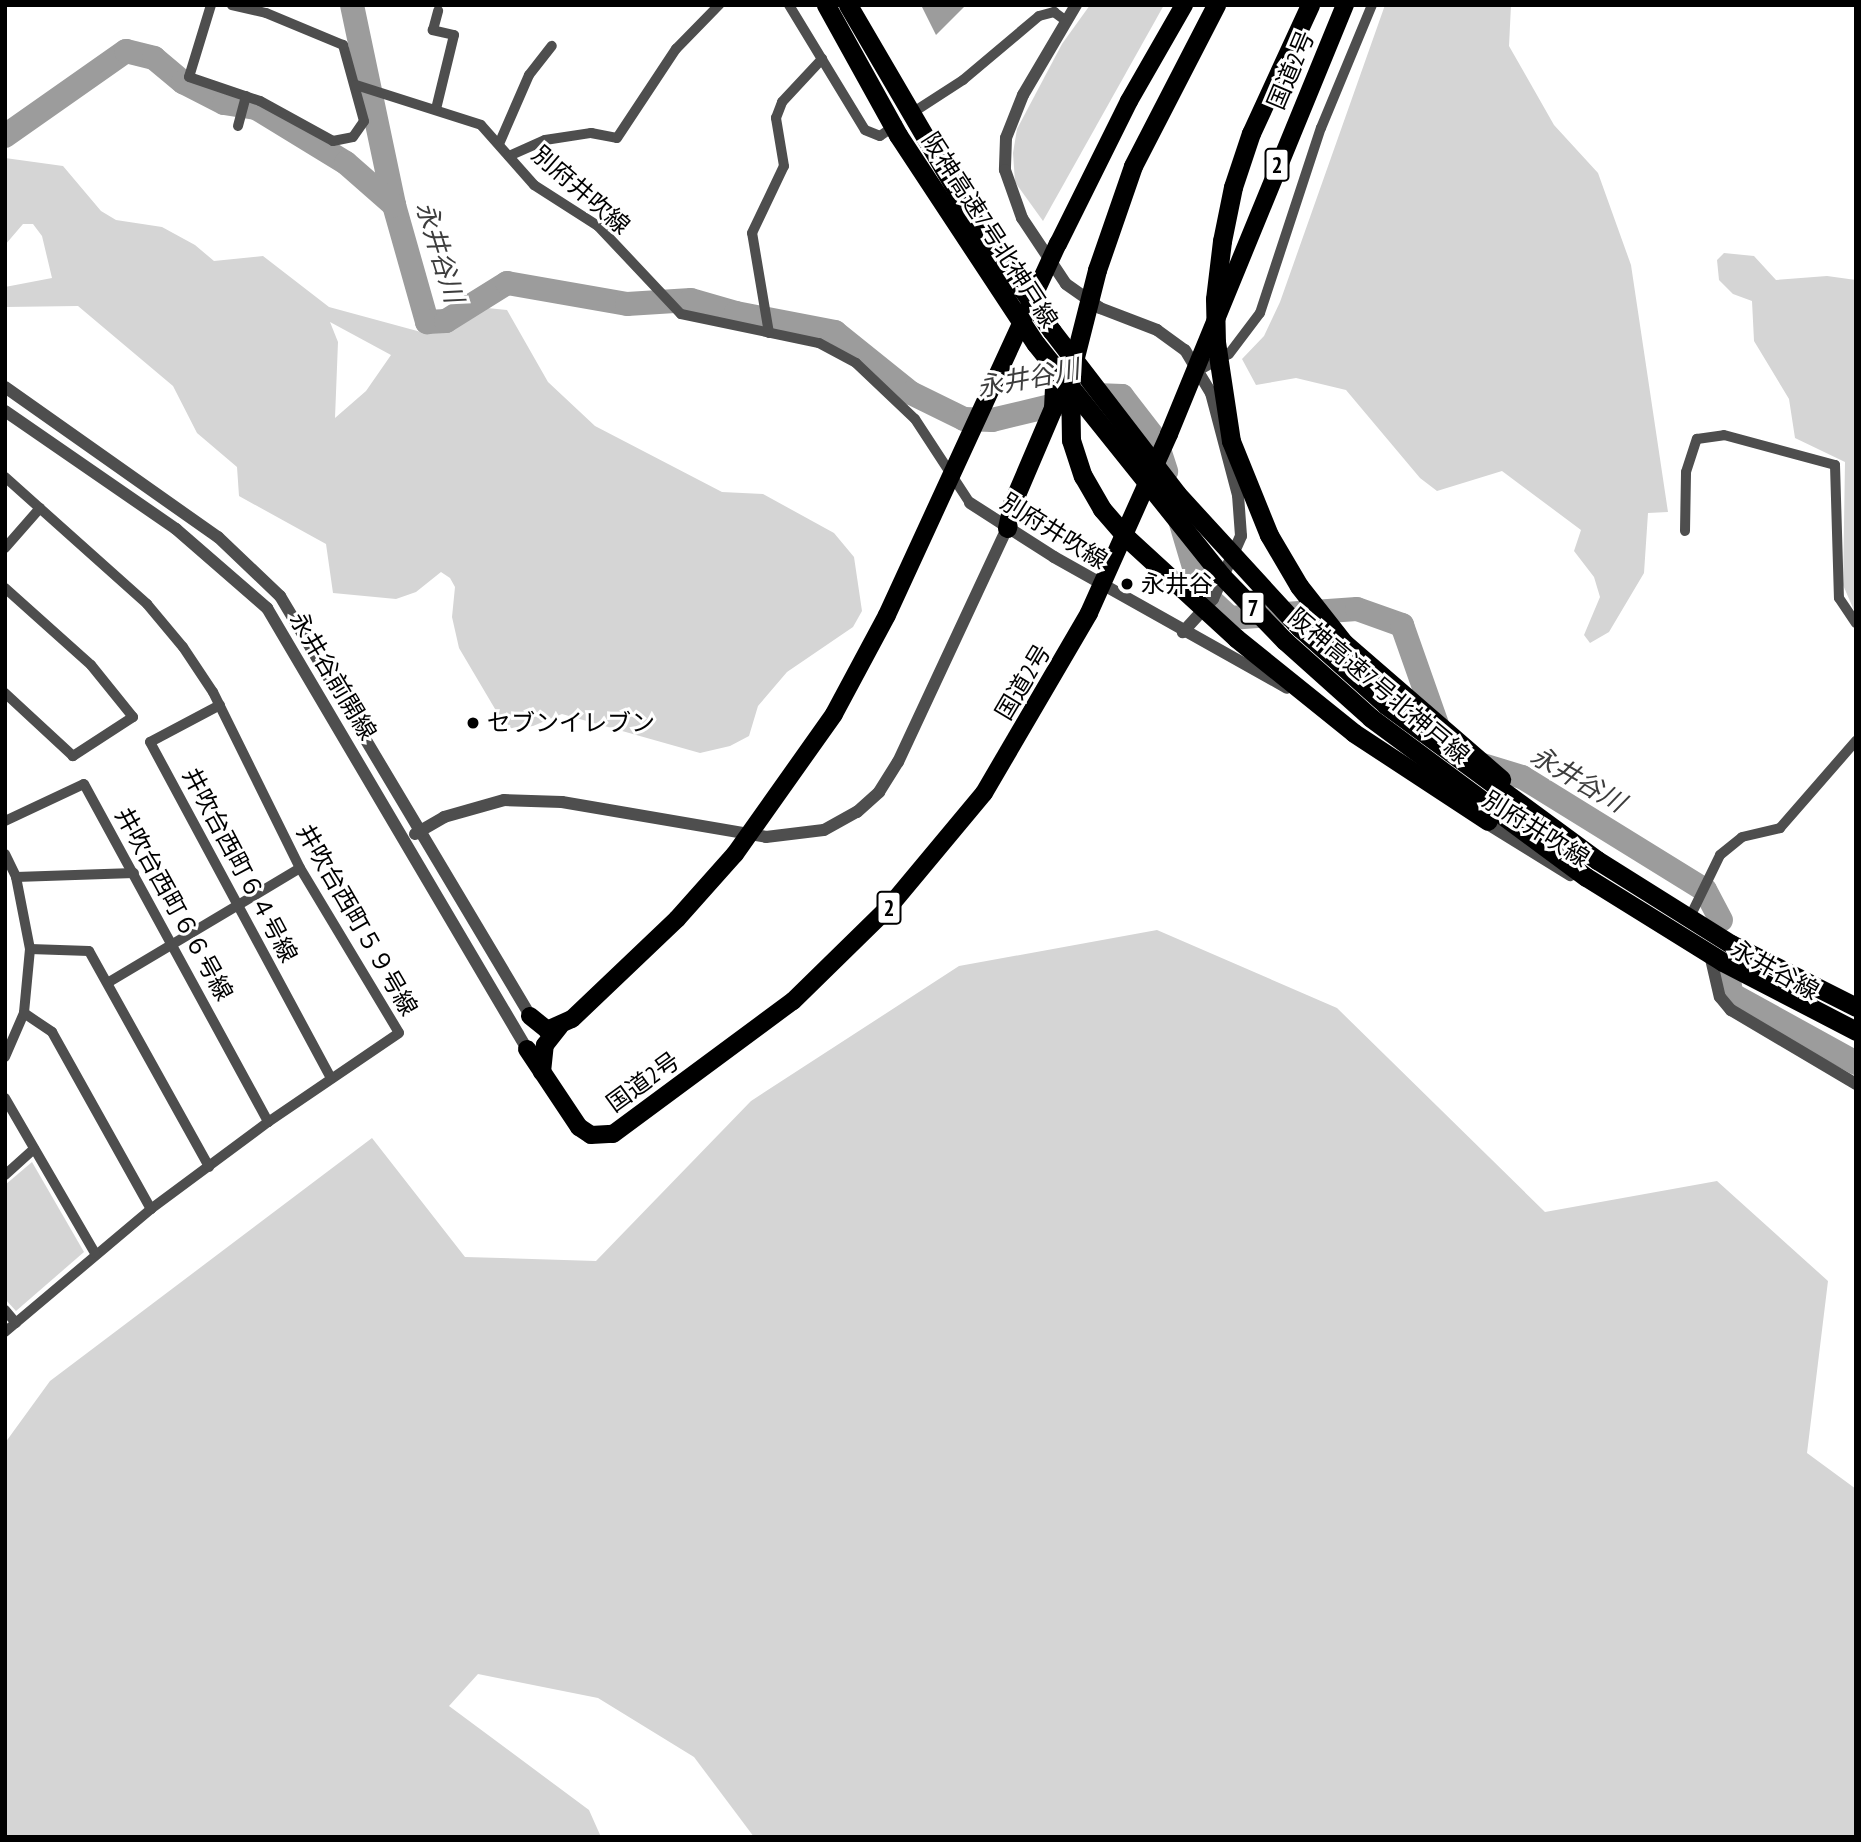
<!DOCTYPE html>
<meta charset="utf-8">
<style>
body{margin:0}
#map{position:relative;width:1861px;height:1842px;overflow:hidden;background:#fff;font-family:"PT Sans Narrow","Noto Sans JP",sans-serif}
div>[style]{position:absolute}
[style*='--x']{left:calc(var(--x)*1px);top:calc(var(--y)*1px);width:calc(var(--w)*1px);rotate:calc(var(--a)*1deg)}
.green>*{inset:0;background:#d5d5d5}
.water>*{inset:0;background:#9c9c9c}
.river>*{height:24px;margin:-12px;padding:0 12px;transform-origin:12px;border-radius:12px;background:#9c9c9c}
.minor>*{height:10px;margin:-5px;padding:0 5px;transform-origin:5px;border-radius:5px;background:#4e4e4e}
.tertiary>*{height:12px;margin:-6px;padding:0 6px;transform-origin:6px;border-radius:6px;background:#4e4e4e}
.trunk>*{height:18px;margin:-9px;padding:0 9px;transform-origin:9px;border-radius:9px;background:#000}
.motorway>*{height:19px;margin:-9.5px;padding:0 9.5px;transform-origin:9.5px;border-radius:9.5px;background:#000}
.dots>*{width:19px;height:19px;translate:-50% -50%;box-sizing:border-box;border:4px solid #fff;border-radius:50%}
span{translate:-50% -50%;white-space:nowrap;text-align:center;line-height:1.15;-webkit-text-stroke:6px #fff;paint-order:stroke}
.shield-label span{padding:2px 5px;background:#fff;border:2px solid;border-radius:5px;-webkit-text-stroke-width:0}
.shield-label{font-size:23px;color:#000;font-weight:700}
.street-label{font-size:24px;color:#000}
.poi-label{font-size:24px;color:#000}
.left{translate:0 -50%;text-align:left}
.water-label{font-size:26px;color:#3d3d3d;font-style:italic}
.frame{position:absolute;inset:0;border:7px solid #000;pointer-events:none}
</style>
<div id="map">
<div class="green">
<i style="clip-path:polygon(1090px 5px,1164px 5px,1043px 221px,1015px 182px,1013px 153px,1017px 129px,1062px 44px)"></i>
<i style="clip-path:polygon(1385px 5px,1511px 5px,1509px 46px,1554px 125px,1598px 173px,1631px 265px,1668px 512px,1648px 513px,1644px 573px,1609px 632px,1590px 643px,1584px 635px,1600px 597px,1594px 577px,1574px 551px,1581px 530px,1502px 471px,1437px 491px,1420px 478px,1346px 390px,1296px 378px,1256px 385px,1242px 359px,1264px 336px,1280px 302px)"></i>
<i style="clip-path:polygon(evenodd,5px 158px,63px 166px,101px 211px,116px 220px,162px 227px,195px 245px,214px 261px,263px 256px,329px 307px,421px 332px,460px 323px,487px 308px,507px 310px,548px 382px,595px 426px,722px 492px,763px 494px,834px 533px,854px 557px,862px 611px,853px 627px,787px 672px,758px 706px,749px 736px,730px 746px,700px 753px,562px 714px,533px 726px,512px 729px,498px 714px,459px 648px,452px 617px,455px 587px,450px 578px,441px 572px,416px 592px,396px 599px,333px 593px,326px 544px,239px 496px,237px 467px,197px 433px,173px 386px,78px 306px,5px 307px,5px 287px,52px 278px,42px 236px,33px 224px,23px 224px,5px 245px,5px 158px,330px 322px,391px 355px,366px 391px,335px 418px,338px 342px,330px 322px)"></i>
<i style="clip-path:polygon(1724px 253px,1754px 256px,1776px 280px,1827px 276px,1856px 280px,1856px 615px,1843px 585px,1845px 462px,1795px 438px,1789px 399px,1754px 341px,1752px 301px,1733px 294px,1719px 280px,1717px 260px)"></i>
<i style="clip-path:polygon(1157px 930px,1337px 1008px,1545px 1212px,1717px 1181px,1828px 1281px,1807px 1453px,1856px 1489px,1856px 1837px,754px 1837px,694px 1757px,598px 1698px,478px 1674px,449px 1706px,589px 1810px,601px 1837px,5px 1837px,5px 1443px,50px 1381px,372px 1138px,465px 1257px,596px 1261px,751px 1101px,959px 966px)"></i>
<i style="clip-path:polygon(32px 1162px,84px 1252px,16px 1311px,5px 1299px,5px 1185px)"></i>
</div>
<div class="water">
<i style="clip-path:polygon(921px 5px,966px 5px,936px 35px)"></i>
</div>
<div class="river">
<i style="--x:352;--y:5;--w:204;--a:78.1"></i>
<i style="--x:394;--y:205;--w:122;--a:74.2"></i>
<i style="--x:427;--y:322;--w:19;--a:-3"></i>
<i style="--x:446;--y:321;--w:72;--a:-31.9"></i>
<i style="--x:507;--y:283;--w:122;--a:9.9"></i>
<i style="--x:627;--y:304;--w:64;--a:-3.6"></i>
<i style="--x:691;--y:300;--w:47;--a:16.1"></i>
<i style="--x:736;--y:313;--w:101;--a:10.9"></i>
<i style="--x:835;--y:332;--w:97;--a:38.8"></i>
<i style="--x:911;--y:393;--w:59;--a:26.1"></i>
<i style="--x:964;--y:419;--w:28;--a:2"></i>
<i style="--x:992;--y:420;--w:107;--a:-13.5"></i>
<i style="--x:1096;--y:395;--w:26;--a:2"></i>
<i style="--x:1122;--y:396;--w:56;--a:52.3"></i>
<i style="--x:1156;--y:440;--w:33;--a:72"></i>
<i style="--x:5;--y:136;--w:148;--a:-35.1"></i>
<i style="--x:126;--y:51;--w:29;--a:14"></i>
<i style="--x:154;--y:58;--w:38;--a:40"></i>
<i style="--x:183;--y:82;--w:46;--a:27.1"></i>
<i style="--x:224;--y:103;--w:32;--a:9"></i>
<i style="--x:256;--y:108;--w:105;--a:31.4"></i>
<i style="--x:346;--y:163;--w:64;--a:41.2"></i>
<i style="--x:1180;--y:520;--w:74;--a:73.5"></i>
<i style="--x:1201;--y:591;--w:40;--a:43"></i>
<i style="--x:1230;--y:618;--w:127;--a:-4.1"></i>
<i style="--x:1357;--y:609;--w:48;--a:19.6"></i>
<i style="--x:1402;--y:625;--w:114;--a:70.6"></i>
<i style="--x:1476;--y:763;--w:48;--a:16.9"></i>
<i style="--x:1522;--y:777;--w:215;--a:31.7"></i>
<i style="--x:1705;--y:890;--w:34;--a:62"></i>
<i style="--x:1729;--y:979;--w:15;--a:82"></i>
<i style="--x:1731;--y:994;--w:143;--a:28.9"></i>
</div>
<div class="minor">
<i style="--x:211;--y:5;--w:75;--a:107"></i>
<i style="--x:189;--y:77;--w:75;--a:18.7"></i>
<i style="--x:260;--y:101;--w:83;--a:28.7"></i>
<i style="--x:333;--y:141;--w:20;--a:-11"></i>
<i style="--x:353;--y:137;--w:19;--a:-55"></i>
<i style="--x:364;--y:121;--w:79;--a:-105.4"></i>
<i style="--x:343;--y:45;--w:83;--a:-157.4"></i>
<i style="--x:266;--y:13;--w:35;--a:-167"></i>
<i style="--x:789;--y:5;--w:146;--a:58.7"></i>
<i style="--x:865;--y:130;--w:16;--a:22"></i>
<i style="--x:880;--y:136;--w:21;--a:-35"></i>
<i style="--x:356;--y:85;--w:131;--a:17.7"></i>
<i style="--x:481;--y:125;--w:80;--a:48.5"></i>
<i style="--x:534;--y:185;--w:76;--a:32.6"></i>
<i style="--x:598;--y:226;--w:121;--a:46.7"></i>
<i style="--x:681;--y:314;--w:141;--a:11.9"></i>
<i style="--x:819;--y:343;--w:42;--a:28.4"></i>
<i style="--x:856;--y:363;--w:81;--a:43.5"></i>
<i style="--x:915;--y:419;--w:100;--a:56.8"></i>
<i style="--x:436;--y:109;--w:76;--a:-76.3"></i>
<i style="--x:454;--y:35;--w:22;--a:-167"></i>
<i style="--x:433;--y:30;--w:20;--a:-75"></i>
<i style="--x:912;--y:113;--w:61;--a:-32.9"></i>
<i style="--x:963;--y:80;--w:99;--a:-40.1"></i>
<i style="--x:1039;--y:16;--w:16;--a:-15"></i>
<i style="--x:1054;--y:12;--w:14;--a:36"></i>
<i style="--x:238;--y:126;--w:31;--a:-75"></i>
<i style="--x:499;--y:144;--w:75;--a:-66.5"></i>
<i style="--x:529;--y:75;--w:37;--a:-52"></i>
<i style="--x:509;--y:156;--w:39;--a:-24"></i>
<i style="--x:545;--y:140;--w:47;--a:-8.7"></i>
<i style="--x:591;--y:133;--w:26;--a:11"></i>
<i style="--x:617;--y:138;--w:107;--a:-56.5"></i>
<i style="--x:676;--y:49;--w:62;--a:-45.7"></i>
<i style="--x:769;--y:333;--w:101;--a:-99.6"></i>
<i style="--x:752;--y:233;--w:74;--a:-64.5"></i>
<i style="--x:784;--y:166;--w:49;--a:-99.5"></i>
<i style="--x:776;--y:118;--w:17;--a:-69"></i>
<i style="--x:782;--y:102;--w:59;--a:-47.1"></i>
<i style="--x:1198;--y:371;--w:35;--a:-29"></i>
<i style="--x:1229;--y:354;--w:51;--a:-52.9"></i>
<i style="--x:1260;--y:313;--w:195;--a:-71.8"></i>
<i style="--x:1321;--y:128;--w:133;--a:-67.5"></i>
<i style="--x:5;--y:477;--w:191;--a:41.8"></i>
<i style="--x:147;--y:604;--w:56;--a:50.1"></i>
<i style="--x:183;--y:647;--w:54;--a:56.3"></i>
<i style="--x:213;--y:692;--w:196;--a:63.7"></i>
<i style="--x:300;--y:868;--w:192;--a:59"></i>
<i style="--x:399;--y:1033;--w:158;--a:145.8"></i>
<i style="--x:268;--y:1122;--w:146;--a:143.4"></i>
<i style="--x:151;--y:1209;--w:191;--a:139.9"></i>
<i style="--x:1685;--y:531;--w:59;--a:-89"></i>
<i style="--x:1686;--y:472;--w:35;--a:-72"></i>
<i style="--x:1697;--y:439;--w:27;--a:-8"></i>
<i style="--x:1724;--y:435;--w:115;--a:15.1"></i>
<i style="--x:1835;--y:465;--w:133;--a:88.3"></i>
<i style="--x:1839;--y:598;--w:30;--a:56"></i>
<i style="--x:5;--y:548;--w:53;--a:-48.8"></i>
<i style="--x:5;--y:588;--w:115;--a:41.8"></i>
<i style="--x:91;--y:665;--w:67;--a:51.1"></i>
<i style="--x:133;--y:717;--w:72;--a:147"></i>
<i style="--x:73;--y:756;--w:93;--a:-137.2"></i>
<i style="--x:220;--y:705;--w:79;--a:152.1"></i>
<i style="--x:150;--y:742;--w:382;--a:61.7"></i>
<i style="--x:5;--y:821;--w:87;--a:-25.1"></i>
<i style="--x:84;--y:784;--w:385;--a:61.4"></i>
<i style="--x:5;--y:854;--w:25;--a:64"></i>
<i style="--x:16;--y:877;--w:73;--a:79"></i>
<i style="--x:30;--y:949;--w:64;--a:95.4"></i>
<i style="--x:24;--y:1013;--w:48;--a:113.4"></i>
<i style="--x:16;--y:877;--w:118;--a:-1.9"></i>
<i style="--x:1688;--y:921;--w:73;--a:-64.1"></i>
<i style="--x:1720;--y:855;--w:28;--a:-39"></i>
<i style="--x:1742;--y:837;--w:39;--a:-13"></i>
<i style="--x:1780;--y:828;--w:116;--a:-48.9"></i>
<i style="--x:30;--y:949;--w:59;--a:1.9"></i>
<i style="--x:89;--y:951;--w:247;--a:60.9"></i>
<i style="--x:109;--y:982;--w:222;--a:-30.8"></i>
<i style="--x:24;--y:1013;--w:34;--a:34"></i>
<i style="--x:52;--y:1032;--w:203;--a:60.8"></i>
<i style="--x:5;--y:1098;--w:179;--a:59.9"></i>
<i style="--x:5;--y:1175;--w:39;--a:-42"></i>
<i style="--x:5;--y:1310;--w:17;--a:50"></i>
</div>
<div class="tertiary">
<i style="--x:1076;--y:5;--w:104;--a:120.5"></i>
<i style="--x:1023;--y:95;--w:46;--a:111.6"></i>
<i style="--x:1006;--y:138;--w:32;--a:92"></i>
<i style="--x:1005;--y:170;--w:51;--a:70.5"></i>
<i style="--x:1022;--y:218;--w:79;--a:56.3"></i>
<i style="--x:1066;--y:284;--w:42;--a:35.2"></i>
<i style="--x:1100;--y:308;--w:61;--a:21.1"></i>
<i style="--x:1157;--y:330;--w:34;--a:36"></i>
<i style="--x:1185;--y:350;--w:50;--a:58.8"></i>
<i style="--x:1211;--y:393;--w:106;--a:75.2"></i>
<i style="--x:1238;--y:495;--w:41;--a:85.8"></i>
<i style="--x:1241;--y:536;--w:69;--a:114"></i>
<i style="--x:1213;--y:599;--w:45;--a:132.3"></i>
<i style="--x:5;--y:387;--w:261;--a:35.2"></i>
<i style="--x:218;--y:537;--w:86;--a:43.6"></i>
<i style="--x:280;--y:596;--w:489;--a:59.2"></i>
<i style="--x:5;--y:411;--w:208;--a:34.6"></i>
<i style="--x:176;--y:529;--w:121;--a:41"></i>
<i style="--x:267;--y:608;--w:512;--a:59.48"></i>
<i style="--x:970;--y:503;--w:100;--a:32.7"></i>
<i style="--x:1054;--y:557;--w:267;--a:29.3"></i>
<i style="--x:1481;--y:820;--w:105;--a:31.7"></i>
<i style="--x:415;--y:834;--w:34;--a:-30"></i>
<i style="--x:444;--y:817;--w:62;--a:-15.8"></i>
<i style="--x:504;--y:800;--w:58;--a:2"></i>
<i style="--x:562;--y:802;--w:207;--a:9.7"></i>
<i style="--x:766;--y:837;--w:58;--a:-6.9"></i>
<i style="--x:824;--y:830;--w:38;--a:-29"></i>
<i style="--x:857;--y:812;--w:30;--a:-42"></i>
<i style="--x:879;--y:792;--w:36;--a:-58"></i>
<i style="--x:898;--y:762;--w:258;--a:-65"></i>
<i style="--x:1711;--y:959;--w:39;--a:77"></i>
<i style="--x:1720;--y:997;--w:17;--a:50"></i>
<i style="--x:1731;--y:1010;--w:145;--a:30.6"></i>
</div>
<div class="trunk">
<i style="--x:530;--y:1016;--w:22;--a:39"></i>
<i style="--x:547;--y:1030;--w:27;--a:-24"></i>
<i style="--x:572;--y:1019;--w:145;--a:-43.6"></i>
<i style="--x:677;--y:919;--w:87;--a:-48.3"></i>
<i style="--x:735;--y:854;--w:171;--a:-54.7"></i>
<i style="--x:834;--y:714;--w:112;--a:-61.8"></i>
<i style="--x:887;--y:615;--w:409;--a:-65.3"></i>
<i style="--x:1058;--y:244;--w:160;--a:-63.6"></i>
<i style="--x:1129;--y:101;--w:111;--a:-60.2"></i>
<i style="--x:527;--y:1049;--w:94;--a:56.3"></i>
<i style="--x:579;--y:1127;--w:14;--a:34"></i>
<i style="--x:591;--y:1135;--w:22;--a:-3"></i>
<i style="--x:613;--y:1134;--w:224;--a:-36.5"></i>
<i style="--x:793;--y:1001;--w:134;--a:-44.4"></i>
<i style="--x:889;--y:907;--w:148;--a:-50.2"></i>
<i style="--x:984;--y:793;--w:208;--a:-59.7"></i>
<i style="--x:1089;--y:613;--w:196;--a:-65.9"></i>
<i style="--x:1169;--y:434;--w:464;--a:-67.7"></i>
<i style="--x:542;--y:1072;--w:27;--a:-84"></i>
<i style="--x:545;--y:1045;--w:24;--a:-52"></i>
</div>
<div class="motorway">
<i style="--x:826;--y:5;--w:149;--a:61"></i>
<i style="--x:898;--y:135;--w:250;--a:56.6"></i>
<i style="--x:1036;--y:344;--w:296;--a:51.3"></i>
<i style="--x:1221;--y:575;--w:92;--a:45.9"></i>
<i style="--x:1285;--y:641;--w:115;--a:41.8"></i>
<i style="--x:1371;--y:718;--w:267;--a:36.5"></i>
<i style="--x:1586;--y:877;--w:161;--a:31.8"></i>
<i style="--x:1723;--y:962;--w:150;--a:27.4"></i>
<i style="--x:848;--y:5;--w:256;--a:59.7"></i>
<i style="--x:977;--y:226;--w:129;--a:54.5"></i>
<i style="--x:1052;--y:331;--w:205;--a:52.5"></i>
<i style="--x:1177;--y:494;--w:182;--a:47.5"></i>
<i style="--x:1300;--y:628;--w:115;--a:41.8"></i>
<i style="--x:1386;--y:705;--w:262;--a:36.3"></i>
<i style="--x:1597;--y:860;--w:158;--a:32.1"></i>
<i style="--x:1731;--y:944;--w:140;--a:26.7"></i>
<i style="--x:1216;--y:5;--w:181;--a:117.3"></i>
<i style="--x:1133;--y:166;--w:110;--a:109.1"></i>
<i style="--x:1097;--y:270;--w:110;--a:104.2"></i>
<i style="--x:1070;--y:377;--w:63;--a:89.1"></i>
<i style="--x:1071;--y:440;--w:38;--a:72"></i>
<i style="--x:1083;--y:476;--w:38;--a:60"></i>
<i style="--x:1102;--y:509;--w:38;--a:49"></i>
<i style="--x:1127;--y:538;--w:148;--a:42.5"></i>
<i style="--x:1236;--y:638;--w:151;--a:38.8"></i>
<i style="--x:1354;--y:733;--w:160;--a:33.3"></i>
<i style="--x:1310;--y:5;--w:141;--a:114.7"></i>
<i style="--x:1251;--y:133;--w:57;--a:108.4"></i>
<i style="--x:1233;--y:187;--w:55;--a:101.5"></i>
<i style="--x:1222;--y:241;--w:58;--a:96.9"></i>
<i style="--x:1215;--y:299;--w:43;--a:88.7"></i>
<i style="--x:1216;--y:342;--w:100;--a:81.4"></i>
<i style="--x:1231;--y:441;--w:101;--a:68"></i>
<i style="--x:1269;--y:535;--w:59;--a:59.5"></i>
<i style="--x:1299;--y:586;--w:73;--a:51.7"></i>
<i style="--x:1344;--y:643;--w:208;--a:40.9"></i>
<i style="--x:1007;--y:528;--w:25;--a:-78"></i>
<i style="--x:1012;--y:504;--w:104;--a:-66.9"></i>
<i style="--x:1053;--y:408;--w:41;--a:-87.2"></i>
</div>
<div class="dots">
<i style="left:1127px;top:584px;background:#000"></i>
<i style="left:473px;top:723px;background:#000"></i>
</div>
<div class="shield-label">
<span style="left:1277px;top:165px">2</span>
<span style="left:1253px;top:608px">7</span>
<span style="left:889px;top:908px">2</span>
</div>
<div class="street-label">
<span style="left:1291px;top:70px;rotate:-67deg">国道2号</span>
<span style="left:581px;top:190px;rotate:41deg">別府井吹線</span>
<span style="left:990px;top:230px;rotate:57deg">阪神高速7号北神戸線</span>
<span style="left:1054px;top:531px;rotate:32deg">別府井吹線</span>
<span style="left:333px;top:676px;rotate:59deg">永井谷前開線</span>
<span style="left:1023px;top:682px;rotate:-59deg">国道2号</span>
<span style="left:1379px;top:686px;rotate:40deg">阪神高速7号北神戸線</span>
<span style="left:1536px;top:829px;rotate:32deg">別府井吹線</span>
<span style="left:240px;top:865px;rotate:62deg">井吹台西町６４号線</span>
<span style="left:174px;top:904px;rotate:61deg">井吹台西町６６号線</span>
<span style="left:357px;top:920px;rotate:60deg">井吹台西町５９号線</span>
<span style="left:1775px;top:970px;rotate:29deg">永井谷線</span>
<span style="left:643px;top:1082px;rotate:-36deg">国道2号</span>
</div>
<div class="poi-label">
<span class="left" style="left:1141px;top:584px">永井谷</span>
<span class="left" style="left:487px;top:723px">セブンイレブン</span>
</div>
<div class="water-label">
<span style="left:440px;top:252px;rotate:73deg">永井谷川</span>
<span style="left:1028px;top:378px;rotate:-11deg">永井谷川</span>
<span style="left:1578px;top:779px;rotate:30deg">永井谷川</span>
</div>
<div class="frame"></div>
</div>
